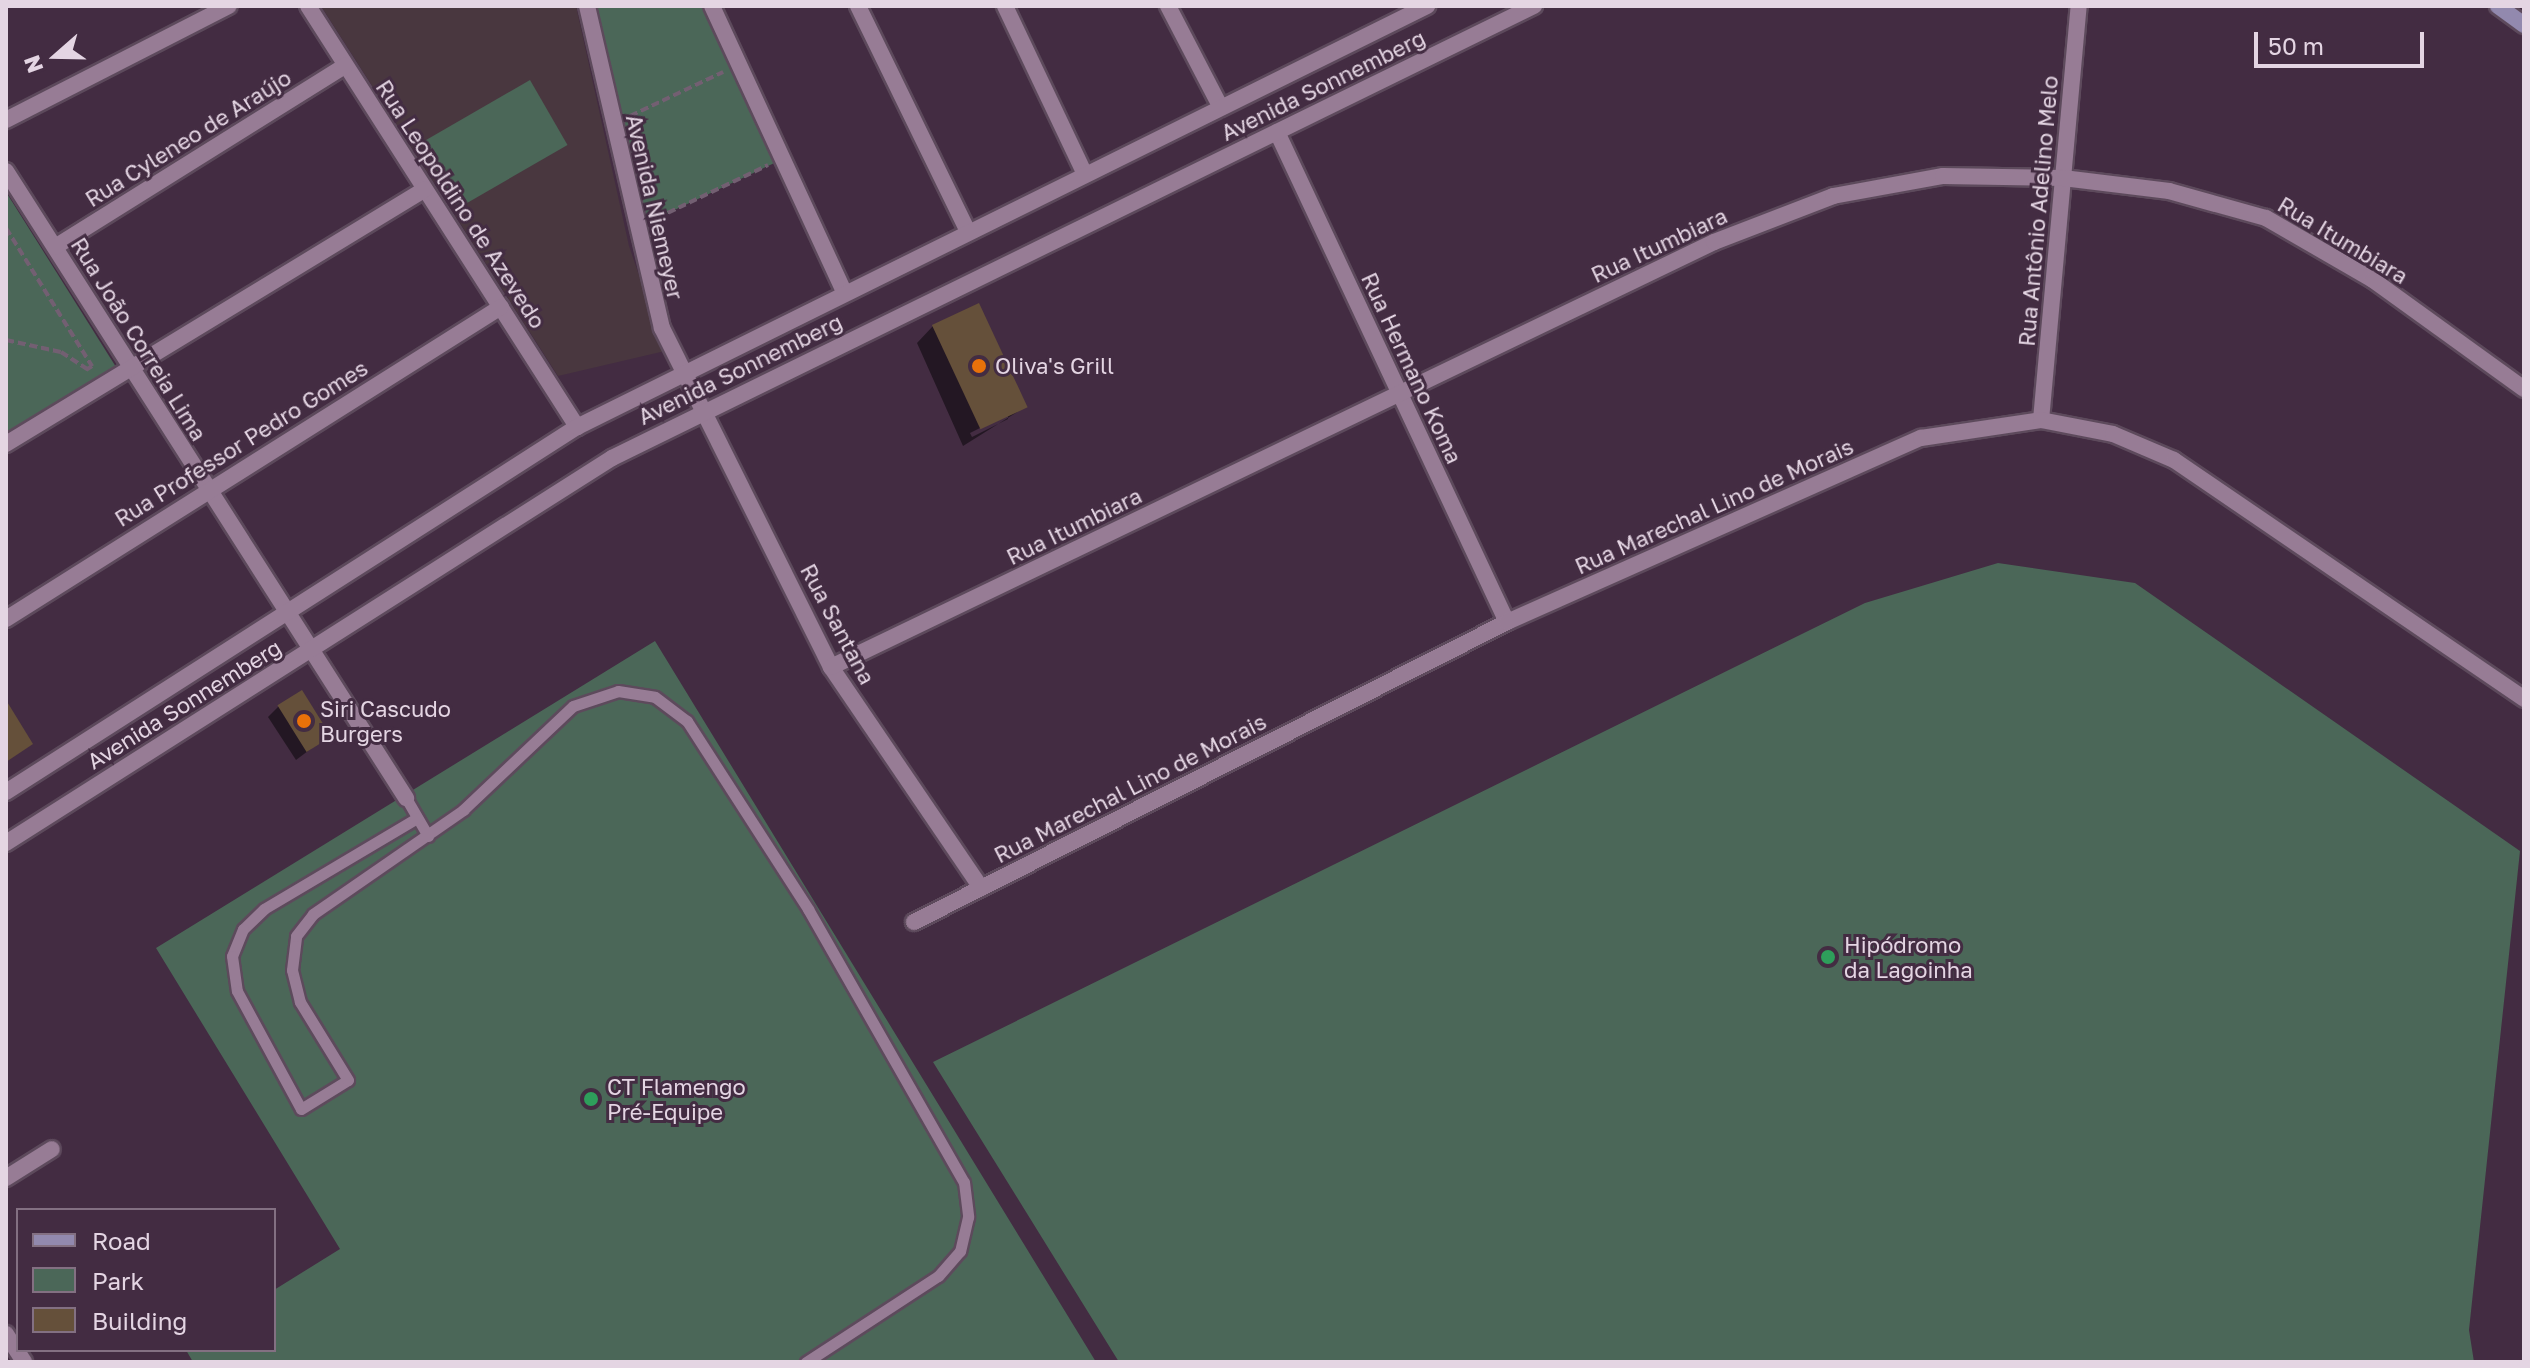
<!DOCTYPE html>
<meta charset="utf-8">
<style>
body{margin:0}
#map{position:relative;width:2530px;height:1368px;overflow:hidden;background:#432c42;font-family:"Golos Text",sans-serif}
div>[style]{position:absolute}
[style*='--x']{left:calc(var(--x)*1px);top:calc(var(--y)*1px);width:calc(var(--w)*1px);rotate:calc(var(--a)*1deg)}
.education>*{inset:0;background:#49373f}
.green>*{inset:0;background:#4b6758;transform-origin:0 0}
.shadow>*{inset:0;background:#0007}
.building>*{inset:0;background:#65503a;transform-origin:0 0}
.path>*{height:4px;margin-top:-2px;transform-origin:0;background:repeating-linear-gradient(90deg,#735f72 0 8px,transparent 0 12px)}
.roads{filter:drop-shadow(2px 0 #5d4a5c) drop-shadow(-2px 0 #5d4a5c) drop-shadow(0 2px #5d4a5c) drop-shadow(0 -2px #5d4a5c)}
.service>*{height:11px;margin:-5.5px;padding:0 5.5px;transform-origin:5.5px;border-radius:5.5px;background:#977c95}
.minor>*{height:16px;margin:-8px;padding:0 8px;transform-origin:8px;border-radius:8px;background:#977c95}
.tertiary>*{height:16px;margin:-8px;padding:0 8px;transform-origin:8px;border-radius:8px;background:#977c95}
.secondary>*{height:16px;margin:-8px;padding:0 8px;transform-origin:8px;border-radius:8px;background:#9289ae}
.dots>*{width:22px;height:22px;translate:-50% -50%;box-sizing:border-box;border:4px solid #432c42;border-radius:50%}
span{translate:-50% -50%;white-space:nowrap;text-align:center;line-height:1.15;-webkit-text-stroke:6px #432c42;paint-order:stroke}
.street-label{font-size:22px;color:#e4d5e3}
.poi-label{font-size:22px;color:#e4d5e3}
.left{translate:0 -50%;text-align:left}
.frame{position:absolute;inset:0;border:8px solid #e4d5e3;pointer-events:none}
.legend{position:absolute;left:16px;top:1208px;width:260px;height:144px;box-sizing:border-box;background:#432c42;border:2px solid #837082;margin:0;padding:10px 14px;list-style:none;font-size:24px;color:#e4d5e3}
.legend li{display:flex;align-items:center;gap:16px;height:40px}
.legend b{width:40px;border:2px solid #837082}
.north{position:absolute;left:16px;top:16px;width:80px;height:80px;-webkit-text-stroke:6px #432c42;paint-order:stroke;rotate:250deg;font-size:22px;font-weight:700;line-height:32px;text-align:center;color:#e4d5e3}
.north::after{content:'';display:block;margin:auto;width:28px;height:36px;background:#e4d5e3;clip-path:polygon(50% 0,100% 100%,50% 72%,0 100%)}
.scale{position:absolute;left:2254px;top:32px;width:170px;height:36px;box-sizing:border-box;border:4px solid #e4d5e3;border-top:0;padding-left:10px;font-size:24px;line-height:28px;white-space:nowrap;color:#e4d5e3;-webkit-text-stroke:6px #432c42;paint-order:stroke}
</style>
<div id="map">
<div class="education">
<i style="clip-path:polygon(321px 6px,576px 6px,629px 246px,665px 351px,558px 376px)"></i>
</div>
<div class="green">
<i style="clip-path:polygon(587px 6px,712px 6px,783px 159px,636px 228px)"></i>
<i style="left:530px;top:80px;width:75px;height:126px;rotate:60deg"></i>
<i style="clip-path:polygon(6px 192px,116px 367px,6px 436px)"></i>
<i style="clip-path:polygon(1998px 563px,2135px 583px,2520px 851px,2469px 1330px,2474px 1362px,1119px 1362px,933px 1062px,1865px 603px)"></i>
<i style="clip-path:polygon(655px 641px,1096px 1362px,193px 1362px,186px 1350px,274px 1350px,274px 1290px,340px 1249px,156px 948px)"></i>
</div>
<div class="shadow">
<i style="clip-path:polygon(evenodd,933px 326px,1025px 407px,963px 446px,917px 343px,933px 326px,1008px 414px,1008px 419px,972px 437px,970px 433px,1008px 414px)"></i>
<i style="clip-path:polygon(279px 706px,328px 736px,296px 760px,268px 717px)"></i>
</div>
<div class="building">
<i style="left:979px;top:303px;width:115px;height:52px;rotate:65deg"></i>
<i style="left:302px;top:690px;width:55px;height:29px;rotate:58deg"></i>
<i style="clip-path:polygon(6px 700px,33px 744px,6px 762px)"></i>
</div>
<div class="path">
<i style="--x:630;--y:116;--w:103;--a:-25.3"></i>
<i style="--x:657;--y:218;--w:123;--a:-25.5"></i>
<i style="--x:6;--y:228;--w:163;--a:58.1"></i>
<i style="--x:92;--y:366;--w:7;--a:146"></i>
<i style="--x:6;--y:340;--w:56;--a:12.3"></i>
<i style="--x:61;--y:352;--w:33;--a:33"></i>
</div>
<div class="roads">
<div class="service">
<i style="--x:406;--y:798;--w:44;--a:59.9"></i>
<i style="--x:417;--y:818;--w:178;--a:149.3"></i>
<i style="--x:264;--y:909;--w:29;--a:136"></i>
<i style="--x:243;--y:929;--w:29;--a:112"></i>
<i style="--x:232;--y:956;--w:35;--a:82"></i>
<i style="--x:237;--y:991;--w:134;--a:61.5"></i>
<i style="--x:301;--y:1109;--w:55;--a:-31.7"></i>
<i style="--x:348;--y:1080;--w:92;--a:-121.6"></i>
<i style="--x:300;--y:1002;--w:33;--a:-104"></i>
<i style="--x:292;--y:970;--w:34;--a:-83"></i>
<i style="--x:296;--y:936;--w:28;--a:-52"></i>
<i style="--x:313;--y:914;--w:183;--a:-34.7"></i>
<i style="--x:463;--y:810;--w:151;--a:-43.4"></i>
<i style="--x:573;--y:706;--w:47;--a:-18.4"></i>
<i style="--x:618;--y:691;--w:37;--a:9"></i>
<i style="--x:655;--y:697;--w:40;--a:37"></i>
<i style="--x:687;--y:721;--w:224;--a:57.2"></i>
<i style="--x:808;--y:909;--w:314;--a:60.3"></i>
<i style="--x:964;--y:1182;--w:35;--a:83"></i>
<i style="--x:968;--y:1217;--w:35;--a:103"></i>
<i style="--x:960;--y:1251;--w:33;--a:131"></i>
<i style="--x:938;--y:1276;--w:158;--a:146.9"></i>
</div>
<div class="minor">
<i style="--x:308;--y:6;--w:500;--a:57.4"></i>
<i style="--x:587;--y:6;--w:331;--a:76.9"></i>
<i style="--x:662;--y:328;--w:379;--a:63.5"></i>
<i style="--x:831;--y:667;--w:267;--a:55.8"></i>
<i style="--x:712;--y:6;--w:312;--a:65.2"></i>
<i style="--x:858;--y:6;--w:248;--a:64"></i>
<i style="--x:1005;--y:6;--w:184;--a:64.6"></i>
<i style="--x:1168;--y:6;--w:113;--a:62.5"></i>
<i style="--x:6;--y:120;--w:250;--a:-27.1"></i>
<i style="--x:1277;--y:132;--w:541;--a:64.86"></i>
<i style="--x:6;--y:171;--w:744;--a:57.46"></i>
<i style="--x:55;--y:247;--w:342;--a:-32"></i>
<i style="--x:2041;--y:420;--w:416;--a:-84.8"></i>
<i style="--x:6;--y:444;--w:490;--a:-31.3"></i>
<i style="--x:6;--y:619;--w:585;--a:-32.22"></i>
<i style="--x:831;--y:667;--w:980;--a:-25.7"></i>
<i style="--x:1714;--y:242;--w:128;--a:-21.1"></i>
<i style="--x:1833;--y:196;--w:112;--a:-10.3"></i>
<i style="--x:1943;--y:176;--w:120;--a:1"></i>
<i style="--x:2063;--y:178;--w:107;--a:7"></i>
<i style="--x:2169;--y:191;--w:101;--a:15.6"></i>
<i style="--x:2266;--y:218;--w:124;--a:30.1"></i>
<i style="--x:2373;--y:280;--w:186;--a:35.8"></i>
<i style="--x:914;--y:922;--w:665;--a:-26.83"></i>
<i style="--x:1507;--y:622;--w:453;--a:-24"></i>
<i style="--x:1921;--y:438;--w:121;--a:-8.5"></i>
<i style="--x:2041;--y:420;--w:73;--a:11"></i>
<i style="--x:2113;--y:434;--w:66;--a:23.1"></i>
<i style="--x:2174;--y:460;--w:424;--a:34.3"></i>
<i style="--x:6;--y:1178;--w:54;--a:-32.2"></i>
<i style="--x:6;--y:1334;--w:33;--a:57"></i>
</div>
<div class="tertiary">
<i style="--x:6;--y:792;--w:678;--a:-32.59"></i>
<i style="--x:577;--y:427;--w:949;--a:-26.35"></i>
<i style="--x:6;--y:843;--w:718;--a:-32.43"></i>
<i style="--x:612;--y:458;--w:1027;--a:-26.12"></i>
</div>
<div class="secondary">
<i style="--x:2498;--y:6;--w:32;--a:36"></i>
</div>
</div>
<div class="dots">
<i style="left:979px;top:366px;background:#e8710a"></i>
<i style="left:304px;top:721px;background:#e8710a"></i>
<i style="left:1828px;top:957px;background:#2e9e5b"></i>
<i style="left:591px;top:1099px;background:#2e9e5b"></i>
</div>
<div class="street-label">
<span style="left:1323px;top:85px;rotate:-26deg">Avenida Sonnemberg</span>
<span style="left:188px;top:138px;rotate:-32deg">Rua Cyleneo de Araújo</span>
<span style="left:461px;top:204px;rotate:57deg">Rua Leopoldino de Azevedo</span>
<span style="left:655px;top:207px;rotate:77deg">Avenida Niemeyer</span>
<span style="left:2038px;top:211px;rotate:-85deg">Rua Antônio Adelino Melo</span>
<span style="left:2343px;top:240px;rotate:31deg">Rua Itumbiara</span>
<span style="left:1659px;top:245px;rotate:-25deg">Rua Itumbiara</span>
<span style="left:139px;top:339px;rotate:58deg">Rua João Correia Lima</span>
<span style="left:1412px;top:368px;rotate:65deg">Rua Hermano Koma</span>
<span style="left:740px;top:369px;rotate:-26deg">Avenida Sonnemberg</span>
<span style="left:241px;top:443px;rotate:-32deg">Rua Professor Pedro Gomes</span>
<span style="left:1714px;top:506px;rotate:-24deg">Rua Marechal Lino de Morais</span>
<span style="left:1074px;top:526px;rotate:-26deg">Rua Itumbiara</span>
<span style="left:838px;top:624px;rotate:62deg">Rua Santana</span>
<span style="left:184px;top:704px;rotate:-32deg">Avenida Sonnemberg</span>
<span style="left:1130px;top:788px;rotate:-27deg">Rua Marechal Lino de Morais</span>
</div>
<div class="poi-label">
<span class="left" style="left:995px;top:366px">Oliva's Grill</span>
<span class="left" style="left:320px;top:721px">Siri Cascudo<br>Burgers</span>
<span class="left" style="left:1844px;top:957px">Hipódromo<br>da Lagoinha</span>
<span class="left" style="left:607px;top:1099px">CT Flamengo<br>Pré-Equipe</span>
</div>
<div class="frame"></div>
<ul class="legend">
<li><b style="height:10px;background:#9289ae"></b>Road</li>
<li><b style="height:22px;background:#4b6758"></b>Park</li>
<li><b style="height:22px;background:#65503a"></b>Building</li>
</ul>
<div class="north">N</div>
<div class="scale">50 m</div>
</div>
